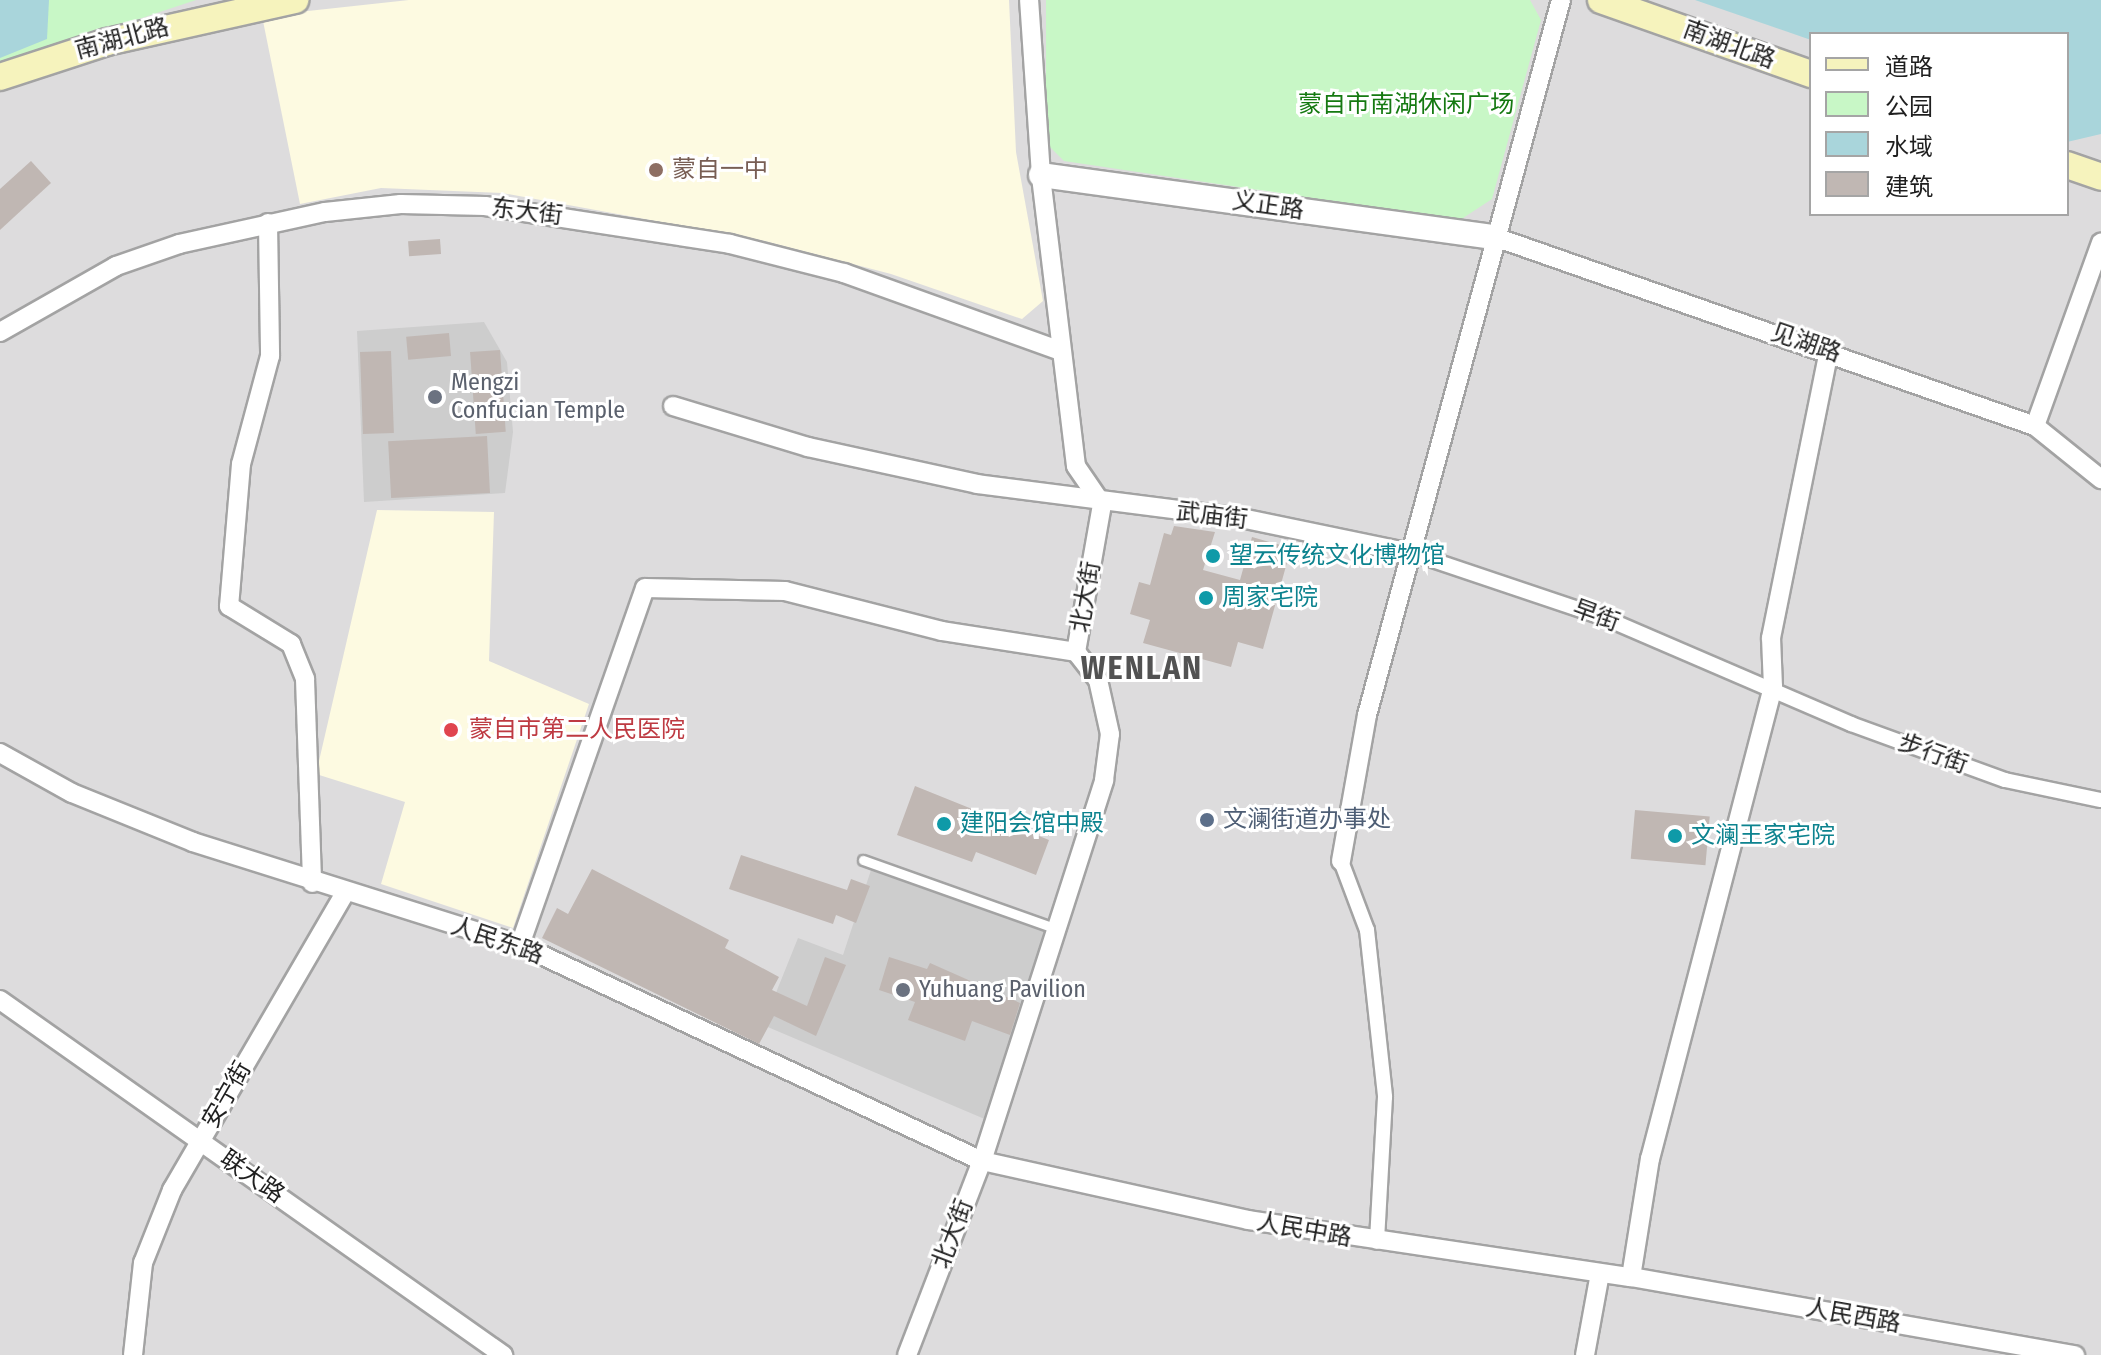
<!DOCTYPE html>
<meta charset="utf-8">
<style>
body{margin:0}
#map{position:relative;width:2101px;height:1355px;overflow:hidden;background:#f0ebe6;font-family:"Fira Sans Condensed","Noto Sans SC",sans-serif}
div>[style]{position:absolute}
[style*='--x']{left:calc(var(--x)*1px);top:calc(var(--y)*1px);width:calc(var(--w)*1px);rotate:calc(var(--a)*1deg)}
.residential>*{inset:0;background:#dddcdd}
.education>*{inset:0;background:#fdfae1}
.religious>*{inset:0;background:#cdcdcd}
.park>*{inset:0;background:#c8f7c6}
.water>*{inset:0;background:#a9d5db}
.building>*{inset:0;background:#c0b7b3;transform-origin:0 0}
.roads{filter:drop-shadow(2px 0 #a3a3a3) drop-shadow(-2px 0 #a3a3a3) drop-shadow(0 2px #a3a3a3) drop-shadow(0 -2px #a3a3a3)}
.service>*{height:9px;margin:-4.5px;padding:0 4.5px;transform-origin:4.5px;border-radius:4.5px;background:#fff}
.pedestrian>*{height:14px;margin:-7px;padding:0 7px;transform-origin:7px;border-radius:7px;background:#fff}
.minor>*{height:18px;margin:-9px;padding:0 9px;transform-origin:9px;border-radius:9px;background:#fff}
.tertiary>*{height:24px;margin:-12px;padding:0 12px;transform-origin:12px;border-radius:12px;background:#fff}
.secondary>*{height:26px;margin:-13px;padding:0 13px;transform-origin:13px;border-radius:13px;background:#f6f3bd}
.dots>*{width:22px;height:22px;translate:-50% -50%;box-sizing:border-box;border:4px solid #fff;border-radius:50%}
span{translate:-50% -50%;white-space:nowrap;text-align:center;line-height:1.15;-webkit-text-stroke:6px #fff;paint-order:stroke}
.street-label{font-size:24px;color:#1f1f1f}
.park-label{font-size:24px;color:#157911}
.education-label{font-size:24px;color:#785e54}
.left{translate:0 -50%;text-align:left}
.worship-label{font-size:24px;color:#5b616d}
.culture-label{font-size:24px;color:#0d838f}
.health-label{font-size:24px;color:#be3a42}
.service-label{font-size:24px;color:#4e5e75}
.district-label{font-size:32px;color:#525252;font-weight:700;letter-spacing:2px}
.legend{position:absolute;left:1809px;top:32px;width:260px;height:184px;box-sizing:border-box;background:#fff;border:2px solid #a5a5a5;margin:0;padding:10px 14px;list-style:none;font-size:24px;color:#1f1f1f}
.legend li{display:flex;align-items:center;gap:16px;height:40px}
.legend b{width:40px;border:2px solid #a5a5a5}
</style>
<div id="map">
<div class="residential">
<i style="clip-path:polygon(evenodd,0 0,2101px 0,2101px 1355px,0 1355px,0 0,1811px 34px,2067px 34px,2067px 214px,1811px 214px,1811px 34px)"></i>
</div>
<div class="education">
<i style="clip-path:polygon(409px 0,1009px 0,1016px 152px,1043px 301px,1022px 319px,891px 274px,765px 241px,502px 193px,381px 188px,300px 204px,262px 16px)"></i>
<i style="clip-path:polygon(377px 510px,494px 512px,489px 661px,589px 704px,513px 928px,381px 884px,405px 802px,316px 774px)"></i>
</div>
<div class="religious">
<i style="clip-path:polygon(484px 322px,507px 362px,513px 432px,505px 493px,364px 502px,357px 331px)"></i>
<i style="clip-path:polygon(871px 870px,1048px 933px,987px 1120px,763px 1025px,798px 938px,843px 955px)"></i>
</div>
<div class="park">
<i style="clip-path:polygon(0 0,196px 0,0 65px)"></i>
<i style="clip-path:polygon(1046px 0,1530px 0,1541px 20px,1492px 199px,1460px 220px,1064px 161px,1046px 143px)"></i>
</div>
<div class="water">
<i style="clip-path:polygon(0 0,49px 0,47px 39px,0 58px)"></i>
<i style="clip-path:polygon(1695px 0,2101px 0,2101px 134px,2067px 142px,2067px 34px,1811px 34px,1811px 40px)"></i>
</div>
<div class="building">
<i style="clip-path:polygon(31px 161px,51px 183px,0 230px,0 189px)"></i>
<i style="left:440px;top:239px;width:15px;height:32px;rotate:86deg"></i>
<i style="left:449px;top:333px;width:23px;height:43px;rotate:85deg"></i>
<i style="left:500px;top:350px;width:82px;height:30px;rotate:86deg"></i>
<i style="left:391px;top:351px;width:82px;height:31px;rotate:88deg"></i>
<i style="left:487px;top:436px;width:57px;height:99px;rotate:87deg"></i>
<i style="clip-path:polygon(1174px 526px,1215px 532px,1203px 570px,1240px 580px,1252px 537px,1291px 548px,1263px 649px,1238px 642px,1231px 667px,1143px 643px,1150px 620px,1130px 614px,1139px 582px,1150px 585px,1164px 533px,1171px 535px)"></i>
<i style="clip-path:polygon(915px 786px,1049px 840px,1036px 875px,976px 852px,972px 862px,897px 835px)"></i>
<i style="left:1635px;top:810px;width:75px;height:49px;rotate:5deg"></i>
<i style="clip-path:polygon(741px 855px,847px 890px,851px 879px,870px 886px,856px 923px,836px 915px,833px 924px,729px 889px)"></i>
<i style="clip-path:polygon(592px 869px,729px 940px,725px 948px,779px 977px,772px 990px,807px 1006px,825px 957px,846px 965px,816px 1036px,774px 1016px,759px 1044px,542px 938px,557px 908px,568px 914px)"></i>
<i style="clip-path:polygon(889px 957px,927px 969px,930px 963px,1020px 1003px,1010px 1035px,972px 1021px,965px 1041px,908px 1020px,915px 1002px,879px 990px)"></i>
</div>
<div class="roads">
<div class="service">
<i style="--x:863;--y:860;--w:203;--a:19.6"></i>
</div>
<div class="pedestrian">
<i style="--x:1415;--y:554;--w:200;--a:18.6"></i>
<i style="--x:1605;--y:618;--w:268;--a:23.3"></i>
<i style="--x:1851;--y:724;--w:164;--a:20"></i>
<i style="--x:2005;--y:780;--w:98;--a:11.8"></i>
<i style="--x:1341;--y:861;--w:74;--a:69.4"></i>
<i style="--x:1367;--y:930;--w:168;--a:83.8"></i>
<i style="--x:1385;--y:1097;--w:145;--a:93.2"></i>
</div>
<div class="minor">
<i style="--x:268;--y:223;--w:133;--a:89.1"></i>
<i style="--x:270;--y:356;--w:112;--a:105"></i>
<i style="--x:241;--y:464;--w:143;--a:94.8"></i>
<i style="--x:229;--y:606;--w:73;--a:31.5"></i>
<i style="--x:291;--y:644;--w:38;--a:68"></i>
<i style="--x:305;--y:679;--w:204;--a:88"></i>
<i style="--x:1495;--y:237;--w:572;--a:19.29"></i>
<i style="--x:2035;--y:426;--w:85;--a:38.8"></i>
<i style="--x:0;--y:332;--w:133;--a:-29.6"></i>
<i style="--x:116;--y:266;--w:67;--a:-19.2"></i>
<i style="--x:179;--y:244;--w:149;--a:-12.4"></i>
<i style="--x:325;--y:212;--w:76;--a:-6"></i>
<i style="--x:401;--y:204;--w:84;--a:1.4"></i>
<i style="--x:485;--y:206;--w:248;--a:8.8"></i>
<i style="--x:730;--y:244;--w:118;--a:14.3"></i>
<i style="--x:844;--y:273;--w:231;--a:19.8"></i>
<i style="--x:673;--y:406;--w:141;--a:16.9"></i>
<i style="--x:808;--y:447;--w:173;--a:12.3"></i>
<i style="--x:977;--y:484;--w:261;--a:7.3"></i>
<i style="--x:1236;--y:517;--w:183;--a:11.7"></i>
<i style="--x:2035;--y:426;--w:195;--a:-70.2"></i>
<i style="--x:0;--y:753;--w:82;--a:29.1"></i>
<i style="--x:72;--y:793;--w:131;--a:22"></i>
<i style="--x:193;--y:842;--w:343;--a:17.5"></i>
<i style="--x:520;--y:945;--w:510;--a:25.06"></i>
<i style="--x:982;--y:1161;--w:272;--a:12.5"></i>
<i style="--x:1248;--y:1220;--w:387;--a:8.5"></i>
<i style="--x:1631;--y:1277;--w:451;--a:10"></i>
<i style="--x:1341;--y:861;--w:148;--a:-79.9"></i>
<i style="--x:1367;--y:715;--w:741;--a:-74.82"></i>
<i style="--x:520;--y:945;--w:378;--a:-70.7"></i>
<i style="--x:645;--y:588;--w:140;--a:1.2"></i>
<i style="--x:785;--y:591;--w:162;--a:14.3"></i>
<i style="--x:942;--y:631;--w:136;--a:8.9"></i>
<i style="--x:0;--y:1000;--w:616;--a:35.21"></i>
<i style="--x:1631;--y:1277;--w:120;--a:-80.9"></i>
<i style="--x:1650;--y:1159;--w:488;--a:-75.4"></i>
<i style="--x:1773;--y:687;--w:49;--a:-92.3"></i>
<i style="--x:1771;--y:638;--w:294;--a:-78.6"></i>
<i style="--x:133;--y:1355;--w:93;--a:-83.8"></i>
<i style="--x:143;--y:1263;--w:79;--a:-68.3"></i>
<i style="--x:172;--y:1190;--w:342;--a:-59.8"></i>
<i style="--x:907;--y:1355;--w:208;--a:-68.9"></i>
<i style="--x:982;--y:1161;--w:400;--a:-72.2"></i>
<i style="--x:1104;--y:780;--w:46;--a:-82.6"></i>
<i style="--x:1110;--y:734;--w:55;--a:-102.5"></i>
<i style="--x:1098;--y:680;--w:36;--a:-128"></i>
<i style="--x:1076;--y:652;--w:150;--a:-80"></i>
<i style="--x:1102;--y:504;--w:46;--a:-124.4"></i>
<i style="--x:1076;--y:466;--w:293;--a:-96.9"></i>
<i style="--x:1041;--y:175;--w:175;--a:-93.9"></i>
<i style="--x:1585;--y:1355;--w:83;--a:-79.6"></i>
</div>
<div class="tertiary">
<i style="--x:1041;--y:175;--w:458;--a:7.8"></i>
</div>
<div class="secondary">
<i style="--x:1601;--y:0;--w:223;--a:19.4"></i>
<i style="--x:0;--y:77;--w:113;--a:-18.1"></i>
<i style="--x:107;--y:42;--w:193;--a:-12.6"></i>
<i style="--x:2067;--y:165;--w:36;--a:19"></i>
</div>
</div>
<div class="dots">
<i style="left:656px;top:170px;background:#8d6e63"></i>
<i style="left:435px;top:397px;background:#6b7280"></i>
<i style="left:1213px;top:556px;background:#0f9aa8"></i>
<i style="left:1206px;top:598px;background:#0f9aa8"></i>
<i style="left:451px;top:730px;background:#e0444e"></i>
<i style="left:1207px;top:820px;background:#5c6f8a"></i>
<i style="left:944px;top:824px;background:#0f9aa8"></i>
<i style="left:1675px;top:836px;background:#0f9aa8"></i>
<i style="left:903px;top:990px;background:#6b7280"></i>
</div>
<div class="street-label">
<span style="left:122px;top:39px;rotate:-15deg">南湖北路</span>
<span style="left:1729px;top:45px;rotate:20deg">南湖北路</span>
<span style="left:1268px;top:206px;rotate:8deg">义正路</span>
<span style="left:527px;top:212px;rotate:7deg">东大街</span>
<span style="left:1806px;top:343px;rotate:19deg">见湖路</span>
<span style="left:1212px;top:516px;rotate:7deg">武庙街</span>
<span style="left:1086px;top:597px;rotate:-80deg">北大街</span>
<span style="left:1596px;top:616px;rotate:20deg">早街</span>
<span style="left:1933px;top:754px;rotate:20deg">步行街</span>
<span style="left:497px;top:941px;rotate:19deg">人民东路</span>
<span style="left:227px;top:1095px;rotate:-60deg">安宁街</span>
<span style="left:252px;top:1177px;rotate:35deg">联大路</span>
<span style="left:1304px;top:1230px;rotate:10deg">人民中路</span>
<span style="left:953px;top:1234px;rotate:-69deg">北大街</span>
<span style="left:1853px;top:1316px;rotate:10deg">人民西路</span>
</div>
<div class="park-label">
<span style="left:1406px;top:105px">蒙自市南湖休闲广场</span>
</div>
<div class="education-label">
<span class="left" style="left:672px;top:170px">蒙自一中</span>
</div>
<div class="worship-label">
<span class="left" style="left:451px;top:397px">Mengzi<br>Confucian Temple</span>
<span class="left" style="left:919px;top:990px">Yuhuang Pavilion</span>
</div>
<div class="culture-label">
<span class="left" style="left:1229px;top:556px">望云传统文化博物馆</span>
<span class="left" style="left:1222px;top:598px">周家宅院</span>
<span class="left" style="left:960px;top:824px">建阳会馆中殿</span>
<span class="left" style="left:1691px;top:836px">文澜王家宅院</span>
</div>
<div class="health-label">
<span class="left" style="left:469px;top:730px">蒙自市第二人民医院</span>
</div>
<div class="service-label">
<span class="left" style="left:1223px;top:820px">文澜街道办事处</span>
</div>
<div class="district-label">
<span style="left:1142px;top:668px">WENLAN</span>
</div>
<ul class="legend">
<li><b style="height:10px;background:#f6f3bd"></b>道路</li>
<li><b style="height:22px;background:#c8f7c6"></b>公园</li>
<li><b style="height:22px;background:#a9d5db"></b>水域</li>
<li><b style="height:22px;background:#c0b7b3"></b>建筑</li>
</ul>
</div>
